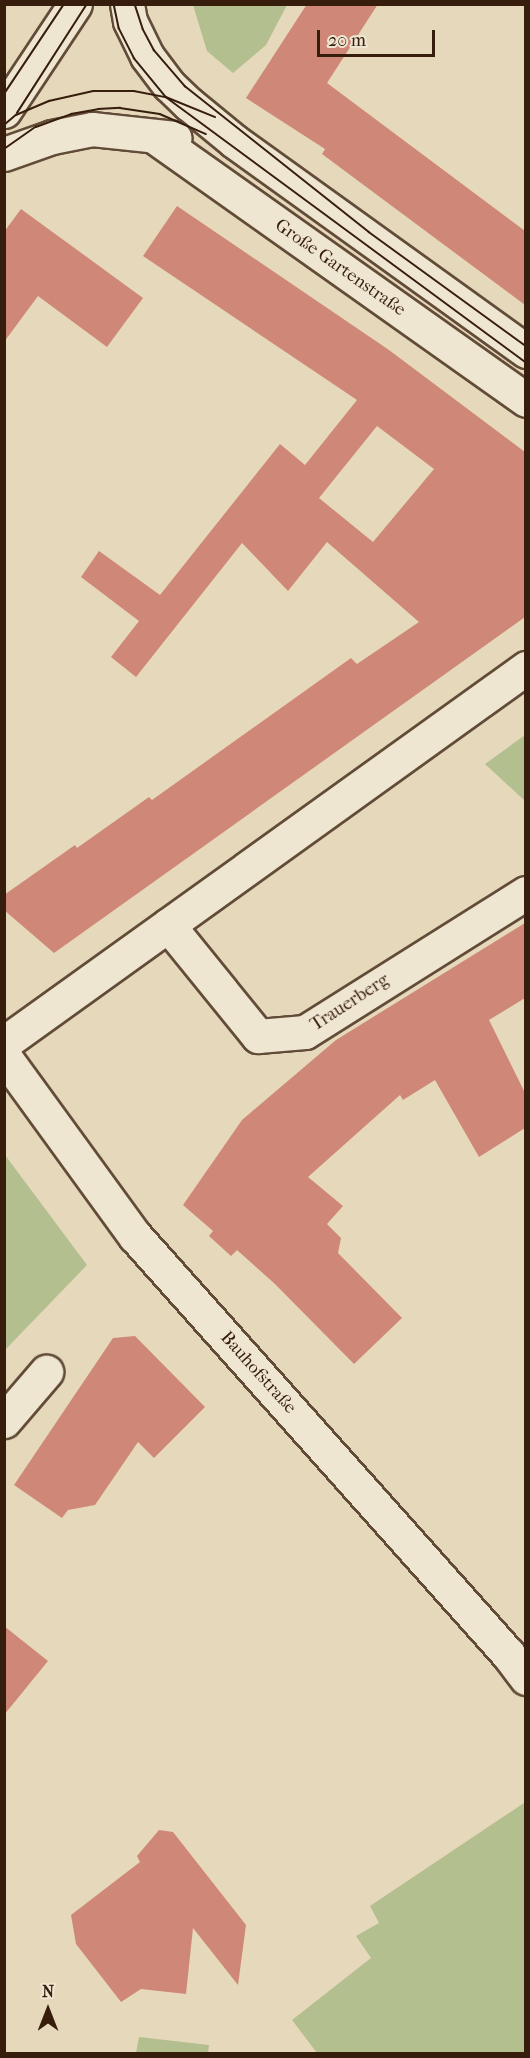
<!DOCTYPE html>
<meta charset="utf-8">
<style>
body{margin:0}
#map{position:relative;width:530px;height:2058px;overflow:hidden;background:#e6d8ba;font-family:"IM FELL French Canon",serif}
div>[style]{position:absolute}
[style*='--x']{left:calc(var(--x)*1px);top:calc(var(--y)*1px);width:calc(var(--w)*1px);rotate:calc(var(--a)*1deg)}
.green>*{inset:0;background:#b4bf90}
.building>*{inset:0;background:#cf8877}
.roads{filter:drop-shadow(2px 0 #624c38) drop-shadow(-2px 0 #624c38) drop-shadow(0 2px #624c38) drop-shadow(0 -2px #624c38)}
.street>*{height:33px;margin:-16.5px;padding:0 16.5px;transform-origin:16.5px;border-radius:16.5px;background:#efe6d2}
.secondary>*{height:33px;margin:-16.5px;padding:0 16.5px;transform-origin:16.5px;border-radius:16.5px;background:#efe6d2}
.tram>*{height:1.5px;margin:-0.75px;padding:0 0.75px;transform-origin:0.75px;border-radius:0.75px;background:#361d0c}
span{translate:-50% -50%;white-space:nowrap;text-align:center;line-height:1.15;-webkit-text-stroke:4.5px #efe6d2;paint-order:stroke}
.street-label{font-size:18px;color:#361d0c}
.frame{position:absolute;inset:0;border:6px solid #361d0c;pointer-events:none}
.north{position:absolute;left:18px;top:1980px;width:60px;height:60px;-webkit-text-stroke:4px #efe6d2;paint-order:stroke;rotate:0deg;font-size:16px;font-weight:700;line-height:24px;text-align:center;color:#361d0c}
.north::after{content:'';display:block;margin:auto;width:21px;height:27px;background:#361d0c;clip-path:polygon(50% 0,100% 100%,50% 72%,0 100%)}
.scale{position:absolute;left:317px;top:30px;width:118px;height:27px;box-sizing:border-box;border:3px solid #361d0c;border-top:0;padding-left:8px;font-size:18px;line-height:21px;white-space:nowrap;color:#361d0c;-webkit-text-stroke:4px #efe6d2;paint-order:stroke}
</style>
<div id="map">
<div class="green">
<i style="clip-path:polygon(193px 5px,193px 4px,287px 5px,266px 45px,233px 73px,207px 51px)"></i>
<i style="clip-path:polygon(525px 735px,525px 801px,485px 764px)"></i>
<i style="clip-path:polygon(5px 1155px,87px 1265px,5px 1350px,4px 1350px)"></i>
<i style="clip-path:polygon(524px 1803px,525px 2053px,317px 2053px,292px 2020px,371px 1958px,356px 1936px,379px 1923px,370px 1906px)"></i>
<i style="clip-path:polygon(139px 2037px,209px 2045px,208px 2053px,136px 2053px)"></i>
</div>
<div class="building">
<i style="clip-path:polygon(307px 4px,378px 4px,327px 83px,525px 231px,525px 305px,322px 154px,325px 149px,246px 98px)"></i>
<i style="clip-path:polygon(evenodd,177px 206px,389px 350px,525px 452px,525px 617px,54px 953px,4px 910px,4px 895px,75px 845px,77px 848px,149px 797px,152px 800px,351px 658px,357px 664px,419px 622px,327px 542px,288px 591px,242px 543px,136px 677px,111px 657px,139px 621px,81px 577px,99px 551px,160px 595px,280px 444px,305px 465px,357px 400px,143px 256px,177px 206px,377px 426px,434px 469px,373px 542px,319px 498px,377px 426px)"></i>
<i style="clip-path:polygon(21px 209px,143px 298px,107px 347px,38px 296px,4px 342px,4px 232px)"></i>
<i style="clip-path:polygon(525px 923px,525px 998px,489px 1020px,525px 1093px,525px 1128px,479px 1157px,435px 1080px,403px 1100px,400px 1095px,308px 1177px,343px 1206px,327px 1224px,341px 1238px,338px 1253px,402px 1318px,354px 1364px,275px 1284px,237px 1250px,231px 1256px,209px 1236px,213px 1231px,183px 1205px,242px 1120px,336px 1040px)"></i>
<i style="clip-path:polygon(135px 1336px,205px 1407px,154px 1458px,138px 1442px,95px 1505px,68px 1510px,62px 1518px,14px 1485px,113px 1338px)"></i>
<i style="clip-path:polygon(4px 1626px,48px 1661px,4px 1715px)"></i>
<i style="clip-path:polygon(159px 1830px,173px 1832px,246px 1925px,238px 1985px,193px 1928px,186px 1994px,141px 1989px,121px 2002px,76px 1944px,71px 1915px,140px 1862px,137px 1856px)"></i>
</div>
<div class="roads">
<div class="street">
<i style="--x:127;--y:4;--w:17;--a:80"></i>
<i style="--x:130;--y:21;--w:39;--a:64"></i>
<i style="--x:147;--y:56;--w:36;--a:53"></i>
<i style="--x:169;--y:85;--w:28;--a:44"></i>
<i style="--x:189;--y:104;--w:58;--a:39.4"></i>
<i style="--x:234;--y:141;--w:360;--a:35.7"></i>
<i style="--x:155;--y:137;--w:455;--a:35.3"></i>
<i style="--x:4;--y:154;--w:51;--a:-19.5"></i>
<i style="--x:52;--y:137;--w:41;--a:-11.3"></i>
<i style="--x:92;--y:129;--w:83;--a:6.2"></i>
<i style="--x:168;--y:925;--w:143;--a:51"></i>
<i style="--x:258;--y:1036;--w:47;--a:-4.9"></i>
<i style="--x:305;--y:1032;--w:261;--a:-32.2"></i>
<i style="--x:4;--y:1043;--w:643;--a:-35.69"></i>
<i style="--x:4;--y:1421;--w:65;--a:-49.4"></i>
</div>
<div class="secondary">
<i style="--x:4;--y:111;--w:128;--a:-56.4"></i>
<i style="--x:4;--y:1056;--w:223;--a:54"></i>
<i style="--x:135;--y:1236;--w:560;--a:48.26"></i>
<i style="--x:508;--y:1654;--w:30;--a:53"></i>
</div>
</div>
<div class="tram">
<i style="--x:114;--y:4;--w:25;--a:78"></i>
<i style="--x:119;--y:28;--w:34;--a:63"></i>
<i style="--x:134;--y:58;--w:50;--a:50.6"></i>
<i style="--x:166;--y:97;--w:447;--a:36.4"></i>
<i style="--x:135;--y:4;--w:26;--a:72"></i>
<i style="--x:143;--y:29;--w:24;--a:62"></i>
<i style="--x:154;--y:50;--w:48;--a:49.3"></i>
<i style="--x:185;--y:86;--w:235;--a:38.4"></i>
<i style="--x:369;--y:232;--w:194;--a:36"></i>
<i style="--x:4;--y:94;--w:108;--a:-56.3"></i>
<i style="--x:17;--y:113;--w:130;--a:-57.3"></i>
<i style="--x:4;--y:125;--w:16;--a:-40"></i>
<i style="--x:16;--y:115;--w:36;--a:-23"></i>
<i style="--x:49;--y:101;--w:45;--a:-12.8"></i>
<i style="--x:93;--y:91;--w:41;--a:0"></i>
<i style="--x:134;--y:91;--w:33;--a:11"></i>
<i style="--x:166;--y:97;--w:53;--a:22.2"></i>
<i style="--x:4;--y:149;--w:39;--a:-35"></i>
<i style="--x:36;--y:127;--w:37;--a:-20"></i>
<i style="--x:71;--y:114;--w:27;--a:-10"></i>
<i style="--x:98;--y:109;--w:22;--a:-3"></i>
<i style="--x:120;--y:108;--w:40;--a:8.5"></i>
<i style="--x:160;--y:114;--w:50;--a:23.5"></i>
</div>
<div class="street-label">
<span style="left:340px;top:268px;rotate:35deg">Große Gartenstraße</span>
<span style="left:350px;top:1003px;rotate:-33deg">Trauerberg</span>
<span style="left:258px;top:1373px;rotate:48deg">Bauhofstraße</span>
</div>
<div class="frame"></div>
<div class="north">N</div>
<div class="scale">20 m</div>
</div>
